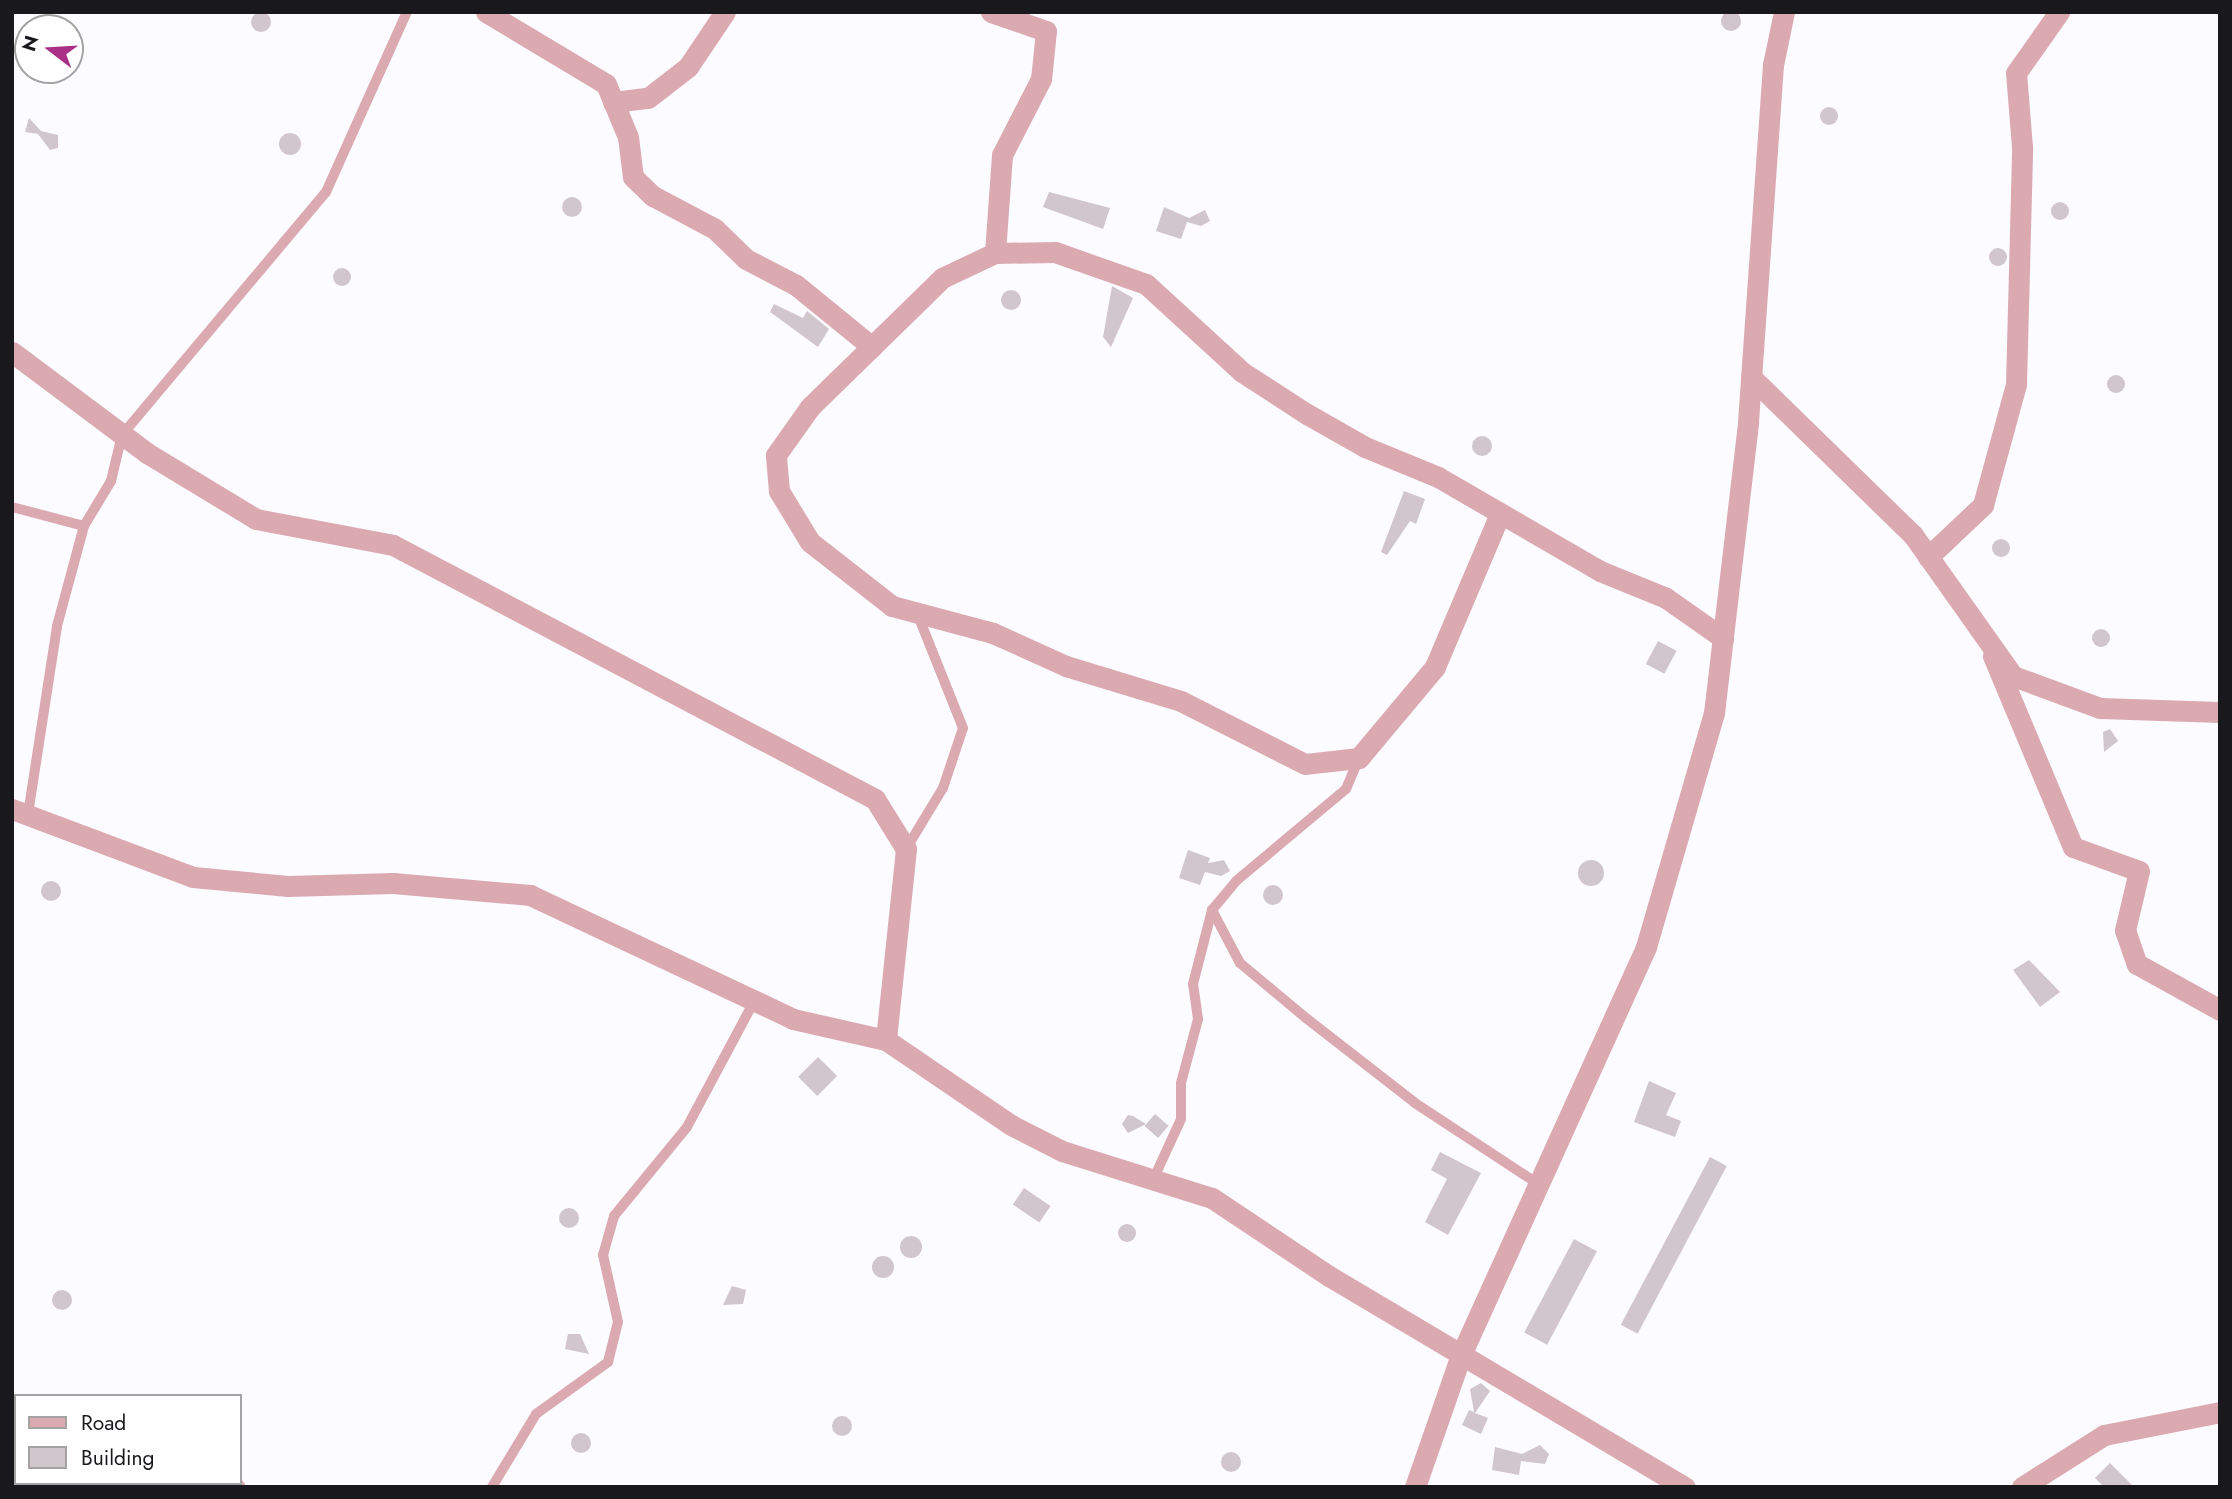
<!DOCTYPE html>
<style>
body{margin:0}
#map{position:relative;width:2232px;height:1499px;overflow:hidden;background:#fcfbff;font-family:Jost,sans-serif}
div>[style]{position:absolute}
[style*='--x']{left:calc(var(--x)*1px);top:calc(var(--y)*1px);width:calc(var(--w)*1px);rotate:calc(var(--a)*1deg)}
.building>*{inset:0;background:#d1c6cc;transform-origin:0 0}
.round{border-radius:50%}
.service>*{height:10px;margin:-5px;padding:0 5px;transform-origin:5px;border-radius:5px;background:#dbaab1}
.minor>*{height:21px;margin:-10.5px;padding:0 10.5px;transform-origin:10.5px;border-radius:10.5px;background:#dbaab1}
span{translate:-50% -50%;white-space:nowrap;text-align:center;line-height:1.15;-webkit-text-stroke:5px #fff;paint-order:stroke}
.frame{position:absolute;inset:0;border:14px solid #19181c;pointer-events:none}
.legend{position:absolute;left:14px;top:1394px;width:228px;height:91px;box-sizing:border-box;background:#fff;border:2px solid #a3a3a4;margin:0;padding:9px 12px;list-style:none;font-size:21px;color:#19181c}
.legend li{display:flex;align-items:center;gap:14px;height:35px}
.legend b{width:35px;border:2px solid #a3a3a4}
.north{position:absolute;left:14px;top:14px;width:70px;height:70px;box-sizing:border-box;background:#fff;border:2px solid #a3a3a4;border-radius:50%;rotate:287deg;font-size:19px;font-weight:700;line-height:28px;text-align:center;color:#19181c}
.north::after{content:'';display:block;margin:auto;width:24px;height:32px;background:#a93085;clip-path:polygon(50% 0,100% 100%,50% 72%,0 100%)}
</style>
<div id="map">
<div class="building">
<i class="round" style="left:1721px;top:11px;width:20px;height:20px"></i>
<i class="round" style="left:251px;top:12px;width:20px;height:20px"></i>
<i class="round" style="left:1820px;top:107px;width:18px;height:18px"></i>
<i style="clip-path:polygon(29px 118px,41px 131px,58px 135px,58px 148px,50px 150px,38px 134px,25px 132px)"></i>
<i class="round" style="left:279px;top:133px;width:22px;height:22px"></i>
<i style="clip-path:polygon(1049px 192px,1110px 208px,1103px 229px,1043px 207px)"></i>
<i class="round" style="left:562px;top:197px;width:20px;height:20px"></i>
<i class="round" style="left:2051px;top:202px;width:18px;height:18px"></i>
<i style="clip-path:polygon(1164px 207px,1189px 218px,1205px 210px,1210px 221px,1201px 226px,1187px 222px,1181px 239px,1156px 231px)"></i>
<i class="round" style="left:1989px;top:248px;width:18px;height:18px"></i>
<i class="round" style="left:333px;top:268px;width:18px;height:18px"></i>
<i style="clip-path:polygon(1112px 286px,1133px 298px,1111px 347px,1103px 337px)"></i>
<i class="round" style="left:1001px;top:290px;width:20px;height:20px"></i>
<i style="clip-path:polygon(774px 304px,803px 318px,807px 311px,829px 329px,818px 347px,770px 312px)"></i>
<i class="round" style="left:2107px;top:375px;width:18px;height:18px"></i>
<i class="round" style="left:1472px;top:436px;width:20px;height:20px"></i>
<i style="clip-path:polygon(1404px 491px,1425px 499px,1416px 524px,1410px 521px,1387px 555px,1381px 552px)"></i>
<i class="round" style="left:1992px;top:539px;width:18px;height:18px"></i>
<i class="round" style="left:2092px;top:629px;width:18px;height:18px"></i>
<i style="left:1658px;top:641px;width:21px;height:26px;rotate:28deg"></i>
<i style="clip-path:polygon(2110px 729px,2118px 741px,2104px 752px,2103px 732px)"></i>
<i style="clip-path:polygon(1188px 850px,1210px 858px,1208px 863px,1224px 860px,1230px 871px,1221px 876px,1205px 872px,1200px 885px,1179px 878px)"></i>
<i class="round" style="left:1578px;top:860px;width:26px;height:26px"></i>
<i class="round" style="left:41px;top:881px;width:20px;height:20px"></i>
<i class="round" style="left:1263px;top:885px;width:20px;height:20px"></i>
<i style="clip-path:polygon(2029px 960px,2060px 992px,2040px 1007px,2013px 970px)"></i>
<i style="left:818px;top:1057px;width:27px;height:28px;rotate:45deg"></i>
<i style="clip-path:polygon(1649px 1081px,1676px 1093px,1666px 1115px,1681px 1121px,1675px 1137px,1634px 1122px)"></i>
<i style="left:1155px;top:1114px;width:18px;height:16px;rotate:41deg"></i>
<i style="clip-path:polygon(1128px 1115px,1133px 1116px,1146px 1124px,1128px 1133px,1122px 1124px)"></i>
<i style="clip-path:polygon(1440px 1152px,1481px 1173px,1448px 1235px,1425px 1222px,1447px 1179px,1431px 1170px)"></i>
<i style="left:1710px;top:1157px;width:19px;height:190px;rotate:28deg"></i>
<i style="left:1024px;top:1188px;width:32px;height:20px;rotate:34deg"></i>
<i class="round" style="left:559px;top:1208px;width:20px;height:20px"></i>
<i class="round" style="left:1118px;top:1224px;width:18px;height:18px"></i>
<i class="round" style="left:900px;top:1236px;width:22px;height:22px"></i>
<i style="left:1574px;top:1239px;width:26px;height:106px;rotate:28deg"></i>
<i class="round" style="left:872px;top:1256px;width:22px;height:22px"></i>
<i style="clip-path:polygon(732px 1286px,746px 1290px,743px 1304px,723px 1305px)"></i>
<i class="round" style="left:52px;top:1290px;width:20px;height:20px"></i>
<i style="clip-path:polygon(568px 1334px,580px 1334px,589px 1354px,565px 1349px)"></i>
<i style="clip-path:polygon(1481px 1383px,1490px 1391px,1475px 1413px,1488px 1418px,1481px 1434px,1462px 1425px,1469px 1410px,1474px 1412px,1470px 1389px)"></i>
<i class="round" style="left:832px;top:1416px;width:20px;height:20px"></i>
<i class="round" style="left:571px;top:1433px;width:20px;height:20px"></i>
<i style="clip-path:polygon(1540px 1445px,1549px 1454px,1545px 1464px,1521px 1461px,1519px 1475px,1492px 1470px,1495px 1447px,1522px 1454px)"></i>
<i class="round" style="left:1221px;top:1452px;width:20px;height:20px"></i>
<i style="clip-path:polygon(2110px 1463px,2134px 1487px,2104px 1487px,2095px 1478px)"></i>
</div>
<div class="service">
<i style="--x:12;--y:507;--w:74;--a:14.8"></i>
<i style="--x:28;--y:814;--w:190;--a:-81.2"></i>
<i style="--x:57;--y:626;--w:104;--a:-74.9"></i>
<i style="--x:84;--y:526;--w:52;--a:-59"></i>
<i style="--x:111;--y:481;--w:47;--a:-76.6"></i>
<i style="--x:122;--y:435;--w:317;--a:-50"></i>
<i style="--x:326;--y:192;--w:197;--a:-65.8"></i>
<i style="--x:906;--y:849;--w:71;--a:-58.8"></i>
<i style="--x:943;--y:788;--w:63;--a:-71.6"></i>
<i style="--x:963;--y:728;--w:124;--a:-111.8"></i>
<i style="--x:1212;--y:910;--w:60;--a:62.2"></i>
<i style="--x:1240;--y:963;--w:86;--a:39.8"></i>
<i style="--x:1306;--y:1018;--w:138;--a:37.9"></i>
<i style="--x:1415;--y:1103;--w:149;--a:33.3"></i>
<i style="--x:1153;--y:1180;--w:67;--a:-65.3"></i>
<i style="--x:1181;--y:1119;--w:36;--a:-90"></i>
<i style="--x:1181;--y:1083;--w:66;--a:-75.1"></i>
<i style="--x:1198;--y:1019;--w:35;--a:-98"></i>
<i style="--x:1193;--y:984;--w:76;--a:-75.6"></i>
<i style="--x:1212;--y:910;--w:38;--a:-50"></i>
<i style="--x:1236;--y:881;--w:143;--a:-39.9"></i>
<i style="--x:1346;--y:789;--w:34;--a:-67"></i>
<i style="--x:12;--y:1472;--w:5;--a:37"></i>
<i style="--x:35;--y:1483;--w:18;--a:13"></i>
<i style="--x:238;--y:1483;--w:5;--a:53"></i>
<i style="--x:130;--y:1487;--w:4;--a:-63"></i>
<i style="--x:492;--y:1487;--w:85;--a:-58.9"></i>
<i style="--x:536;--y:1414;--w:89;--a:-35.8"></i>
<i style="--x:608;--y:1362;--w:41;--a:-76"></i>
<i style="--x:618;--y:1322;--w:69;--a:-102.6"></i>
<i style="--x:603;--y:1255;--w:41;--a:-74.2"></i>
<i style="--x:614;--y:1216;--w:115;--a:-50.6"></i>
<i style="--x:687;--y:1127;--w:146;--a:-61.9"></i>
</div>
<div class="minor">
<i style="--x:486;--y:12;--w:140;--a:31"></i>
<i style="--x:606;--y:84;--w:57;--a:67.5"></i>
<i style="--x:628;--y:137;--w:40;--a:82.9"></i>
<i style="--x:633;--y:177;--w:28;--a:44"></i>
<i style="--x:653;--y:196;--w:70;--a:28"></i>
<i style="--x:715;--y:229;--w:43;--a:44.1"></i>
<i style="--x:746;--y:259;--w:56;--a:27.5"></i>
<i style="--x:796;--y:285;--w:98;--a:39.2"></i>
<i style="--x:991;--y:12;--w:58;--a:19.1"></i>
<i style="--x:1046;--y:31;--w:48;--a:95.9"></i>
<i style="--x:1041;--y:79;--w:85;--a:117.2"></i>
<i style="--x:1002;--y:155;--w:98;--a:94.1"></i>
<i style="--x:613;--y:102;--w:35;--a:-7"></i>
<i style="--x:648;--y:98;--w:51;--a:-37.8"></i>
<i style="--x:688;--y:67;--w:66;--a:-56.1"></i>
<i style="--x:12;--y:352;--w:169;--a:36.8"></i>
<i style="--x:147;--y:453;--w:127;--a:31.2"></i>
<i style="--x:256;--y:519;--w:139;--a:10.7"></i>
<i style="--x:393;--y:545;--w:545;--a:27.79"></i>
<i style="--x:875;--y:799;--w:59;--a:58.2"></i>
<i style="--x:906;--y:849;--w:192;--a:96"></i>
<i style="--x:1751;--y:377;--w:226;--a:44.3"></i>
<i style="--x:1913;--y:535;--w:173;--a:54.7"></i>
<i style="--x:2013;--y:676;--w:93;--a:20.2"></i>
<i style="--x:2100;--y:708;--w:120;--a:1.9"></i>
<i style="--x:1499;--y:516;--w:164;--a:113"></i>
<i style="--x:1435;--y:667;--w:119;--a:129.9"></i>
<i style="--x:1359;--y:758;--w:54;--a:173.7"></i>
<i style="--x:1305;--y:764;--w:139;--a:-153.1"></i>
<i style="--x:1181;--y:701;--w:120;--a:-163.1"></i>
<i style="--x:1066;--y:666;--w:80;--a:-155.7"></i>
<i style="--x:993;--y:633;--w:105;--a:-165"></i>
<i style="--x:892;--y:606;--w:104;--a:-142"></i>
<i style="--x:810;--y:542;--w:60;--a:-121.3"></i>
<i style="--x:779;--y:491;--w:36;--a:-95"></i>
<i style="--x:776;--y:455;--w:59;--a:-54.7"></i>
<i style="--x:810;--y:407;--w:185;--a:-44.3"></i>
<i style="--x:942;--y:278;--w:59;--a:-25.3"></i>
<i style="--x:995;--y:253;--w:60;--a:-1"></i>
<i style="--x:1055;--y:252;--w:96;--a:19.4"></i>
<i style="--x:1146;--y:284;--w:130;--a:42.5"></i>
<i style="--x:1242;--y:372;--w:77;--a:32.9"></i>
<i style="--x:1307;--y:414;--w:67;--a:29.6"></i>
<i style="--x:1365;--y:447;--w:79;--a:22.3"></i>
<i style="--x:1438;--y:477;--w:187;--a:30.1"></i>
<i style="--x:1600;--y:571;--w:71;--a:22.2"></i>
<i style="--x:1666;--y:598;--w:70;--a:35.1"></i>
<i style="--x:1928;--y:557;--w:76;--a:-43.4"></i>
<i style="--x:1983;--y:505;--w:125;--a:-74.7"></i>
<i style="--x:2016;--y:384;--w:237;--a:-88.5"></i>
<i style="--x:2022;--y:147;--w:74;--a:-94.6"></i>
<i style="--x:2016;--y:73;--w:75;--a:-54.8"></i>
<i style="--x:1993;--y:656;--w:207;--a:67.3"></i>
<i style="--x:2073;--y:847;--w:70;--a:20"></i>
<i style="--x:2139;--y:871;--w:61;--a:103.3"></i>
<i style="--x:2125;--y:930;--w:36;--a:71"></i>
<i style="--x:2137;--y:964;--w:95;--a:29"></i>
<i style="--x:12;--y:809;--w:193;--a:20.6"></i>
<i style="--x:193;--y:877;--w:95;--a:5.4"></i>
<i style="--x:288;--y:886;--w:105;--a:-1.6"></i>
<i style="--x:393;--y:883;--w:138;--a:5"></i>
<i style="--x:530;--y:895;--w:291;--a:25.2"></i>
<i style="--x:793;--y:1019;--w:95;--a:12.7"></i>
<i style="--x:886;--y:1040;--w:151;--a:34.2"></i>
<i style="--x:1011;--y:1125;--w:57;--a:27"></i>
<i style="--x:1062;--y:1151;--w:157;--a:17.4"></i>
<i style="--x:1212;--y:1198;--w:141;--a:33.7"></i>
<i style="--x:1329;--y:1276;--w:414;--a:30.7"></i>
<i style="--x:1415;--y:1487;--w:140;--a:-70.8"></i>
<i style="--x:1461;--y:1355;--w:448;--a:-65.6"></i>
<i style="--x:1646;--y:947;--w:244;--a:-73.8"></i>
<i style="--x:1714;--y:713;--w:293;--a:-83.3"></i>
<i style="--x:1748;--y:422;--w:358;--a:-86"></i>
<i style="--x:1773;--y:65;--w:54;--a:-78.3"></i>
<i style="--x:2022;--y:1487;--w:97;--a:-32.4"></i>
<i style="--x:2104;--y:1435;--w:118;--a:-11.2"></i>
</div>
<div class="frame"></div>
<ul class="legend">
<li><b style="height:9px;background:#dbaab1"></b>Road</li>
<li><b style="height:19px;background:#d1c6cc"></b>Building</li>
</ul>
<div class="north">N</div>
</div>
